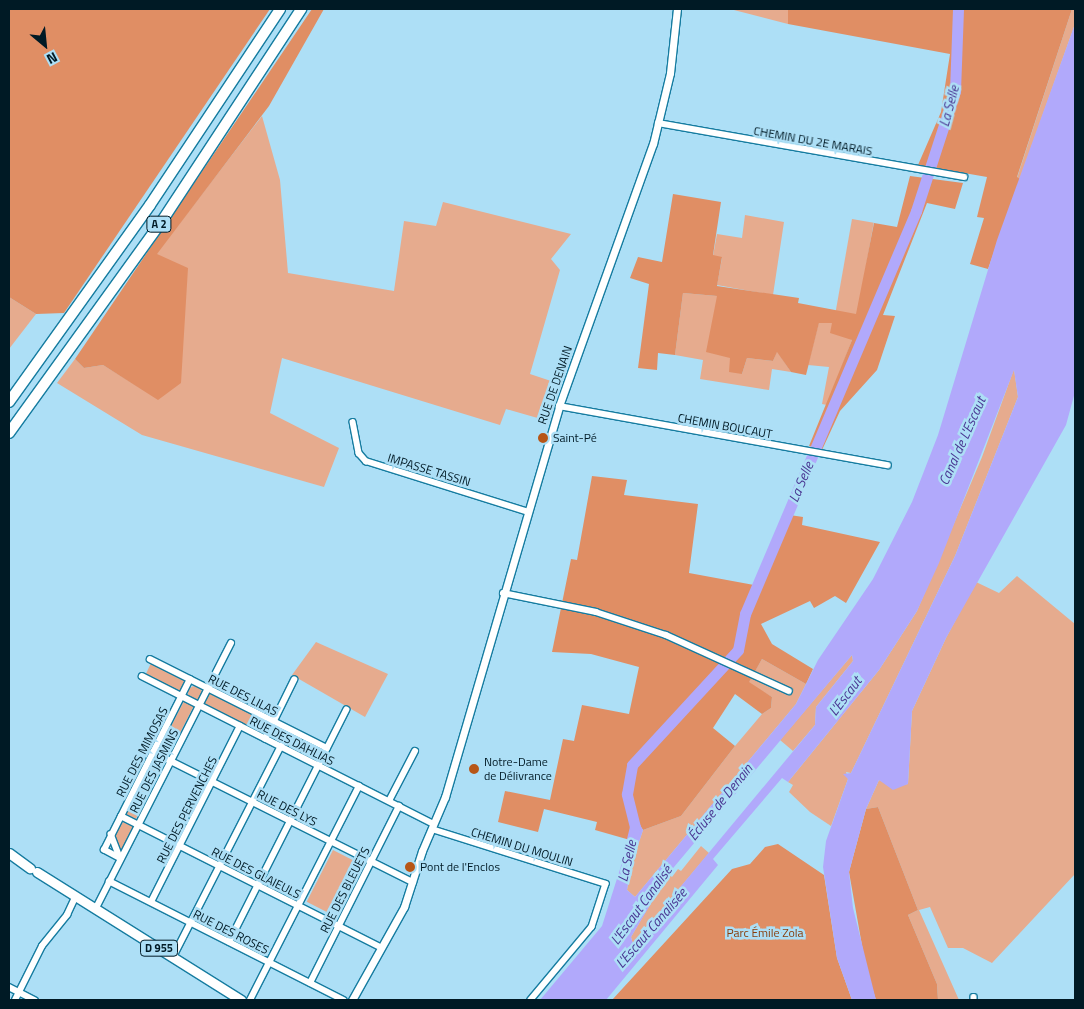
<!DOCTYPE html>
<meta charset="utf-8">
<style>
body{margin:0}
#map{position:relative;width:1084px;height:1009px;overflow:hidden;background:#addff6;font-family:"Titillium Web",sans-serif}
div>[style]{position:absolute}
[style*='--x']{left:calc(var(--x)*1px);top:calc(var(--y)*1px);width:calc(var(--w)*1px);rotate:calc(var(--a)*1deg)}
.green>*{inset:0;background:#e6ab8e;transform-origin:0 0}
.round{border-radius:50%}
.forest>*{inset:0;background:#e08e64}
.water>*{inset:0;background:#b1a9fb}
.river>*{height:11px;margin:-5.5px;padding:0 5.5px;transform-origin:5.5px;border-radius:5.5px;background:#b1a9fb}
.roads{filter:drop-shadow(1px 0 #167ca0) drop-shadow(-1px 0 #167ca0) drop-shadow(0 1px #167ca0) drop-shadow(0 -1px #167ca0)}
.minor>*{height:5.5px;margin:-2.75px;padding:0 2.75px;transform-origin:2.75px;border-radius:2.75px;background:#fff}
.tertiary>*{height:7px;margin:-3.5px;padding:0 3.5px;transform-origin:3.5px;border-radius:3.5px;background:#fff}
.primary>*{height:9px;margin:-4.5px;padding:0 4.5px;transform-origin:4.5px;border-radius:4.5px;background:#fff}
.motorway>*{height:10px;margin:-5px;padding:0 5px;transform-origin:5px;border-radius:5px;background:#fff}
.dots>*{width:14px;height:14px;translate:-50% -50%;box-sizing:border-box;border:2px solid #addff6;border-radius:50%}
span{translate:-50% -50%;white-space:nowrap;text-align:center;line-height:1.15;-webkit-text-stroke:5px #addff6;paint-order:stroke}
.shield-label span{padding:1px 4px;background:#addff6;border:1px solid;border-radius:4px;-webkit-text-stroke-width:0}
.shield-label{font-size:11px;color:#001a25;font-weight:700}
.street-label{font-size:12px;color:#001a25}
.poi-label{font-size:12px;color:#001a25}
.left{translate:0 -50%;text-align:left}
.park-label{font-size:12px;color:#883d0c}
.water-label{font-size:14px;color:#4a3793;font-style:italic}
.frame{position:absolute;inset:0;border:10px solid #001a25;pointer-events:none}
.north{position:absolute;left:20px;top:20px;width:50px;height:50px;-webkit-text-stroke:4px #addff6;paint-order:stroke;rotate:152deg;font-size:14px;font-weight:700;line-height:20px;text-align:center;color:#001a25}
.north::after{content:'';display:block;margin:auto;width:18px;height:22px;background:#001a25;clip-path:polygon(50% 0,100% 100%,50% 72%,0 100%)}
</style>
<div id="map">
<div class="green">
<i style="clip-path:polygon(730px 9px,788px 9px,788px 24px)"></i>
<i style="clip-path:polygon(1072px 9px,1075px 9px,1075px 24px,1020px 179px,1017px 178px)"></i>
<i style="clip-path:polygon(262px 116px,280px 180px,288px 273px,394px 291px,404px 221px,436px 226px,443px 202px,571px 234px,551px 259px,560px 270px,530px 374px,557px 383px,548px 421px,506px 409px,500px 425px,282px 358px,270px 413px,339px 448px,324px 487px,142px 435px,57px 383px,75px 359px,84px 368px,103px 365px,158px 399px,156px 254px)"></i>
<i style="clip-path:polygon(745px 215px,784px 222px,773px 295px,717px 285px,722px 258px,713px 256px,717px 234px,742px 238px)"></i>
<i style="left:852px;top:219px;width:22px;height:94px;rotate:10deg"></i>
<i style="clip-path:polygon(683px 293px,717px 296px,730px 358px,742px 374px,747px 358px,773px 361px,777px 351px,791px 372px,772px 369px,769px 390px,700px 379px,703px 360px,675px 355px)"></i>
<i style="clip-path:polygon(9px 297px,36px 314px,9px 349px)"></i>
<i style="clip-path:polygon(819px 322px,833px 323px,852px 340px,827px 405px,822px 404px,829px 367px,808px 365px)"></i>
<i style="clip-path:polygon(1014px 369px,1018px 397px,955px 556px,851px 773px,846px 772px,848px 779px,831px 826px,810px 812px,789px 792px,793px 785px,788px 782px,879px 670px,917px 611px,982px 457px)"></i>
<i style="clip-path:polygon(1017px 576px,1075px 624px,1075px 874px,992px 963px,963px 948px,948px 948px,930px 907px,919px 910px,959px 1000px,938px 1000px,937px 984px,908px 915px,918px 910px,878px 807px,866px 809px,879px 780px,892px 786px,908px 784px,912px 711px,946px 638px,976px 582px,999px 593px)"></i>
<i style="clip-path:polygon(316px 642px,388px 674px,365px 717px,292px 675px)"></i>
<i style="clip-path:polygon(852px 655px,853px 661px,816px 707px,815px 725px,793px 751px,780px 740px)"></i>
<i style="clip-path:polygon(762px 659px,806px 684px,796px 704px,635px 897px,627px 890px,631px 866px,643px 830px,681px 816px,735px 746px,762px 714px,771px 708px,772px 697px,748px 683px)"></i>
<i style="left:151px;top:663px;width:38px;height:14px;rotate:25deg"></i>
<i class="round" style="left:188px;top:686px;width:14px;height:14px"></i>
<i style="left:209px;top:692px;width:67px;height:13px;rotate:27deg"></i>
<i style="left:184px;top:701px;width:11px;height:54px;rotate:27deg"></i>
<i style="left:276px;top:726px;width:52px;height:13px;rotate:26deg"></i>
<i style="left:155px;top:757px;width:11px;height:64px;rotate:27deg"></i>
<i style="clip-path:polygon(123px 822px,134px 827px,120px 855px,114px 837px)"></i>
<i style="clip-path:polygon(701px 846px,709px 853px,633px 944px,631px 937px,668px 874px,672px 877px,678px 869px,681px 871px)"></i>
<i style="left:333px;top:850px;width:33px;height:58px;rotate:27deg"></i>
</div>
<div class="forest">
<i style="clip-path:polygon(9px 9px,270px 9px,64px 313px,36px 314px,9px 297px)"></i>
<i style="clip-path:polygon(312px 9px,324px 9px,269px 106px,157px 254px,188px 268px,181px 383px,158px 400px,103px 365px,84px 368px,75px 359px)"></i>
<i style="clip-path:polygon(788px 9px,1072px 9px,1017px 177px,1020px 179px,988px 269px,970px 264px,984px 218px,977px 217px,987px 177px,918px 165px,941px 112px,950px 54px,788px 24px)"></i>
<i style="clip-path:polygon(910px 176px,963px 183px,955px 209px,927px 203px,883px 315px,895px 316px,877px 370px,840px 411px,822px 450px,809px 446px,852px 340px,830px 333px,832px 323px,819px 323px,806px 375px,791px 372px,777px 352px,773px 361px,747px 358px,742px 374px,729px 372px,730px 358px,706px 352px,717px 296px,683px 293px,675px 355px,658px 353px,657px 370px,638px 368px,649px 284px,630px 278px,638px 257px,662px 262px,673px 194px,721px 202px,713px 255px,722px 257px,717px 286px,799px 298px,798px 303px,856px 314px,874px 223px,897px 227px)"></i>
<i style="clip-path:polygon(592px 476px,627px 480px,624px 495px,698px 504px,689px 573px,754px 585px,783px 514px,803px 517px,802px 525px,880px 542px,846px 603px,835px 596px,814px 608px,810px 601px,761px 624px,772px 644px,813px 669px,806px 684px,762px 659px,749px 682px,772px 697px,771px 708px,762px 714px,735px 694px,713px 728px,735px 746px,681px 816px,643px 830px,639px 824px,633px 828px,630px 840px,595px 830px,597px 822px,544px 809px,538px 832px,498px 822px,505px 791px,550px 800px,563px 739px,574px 741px,582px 705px,629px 714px,639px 667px,591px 654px,552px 652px,571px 559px,577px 560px)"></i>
<i style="clip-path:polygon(878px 807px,918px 910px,908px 915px,937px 984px,938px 1000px,876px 1000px,866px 968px,849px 872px,866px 809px)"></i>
<i style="clip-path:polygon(778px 844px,824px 875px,837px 958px,852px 1000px,612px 1000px,732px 869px,750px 864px,765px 847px)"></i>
</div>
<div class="water">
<i style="clip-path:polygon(evenodd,1075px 24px,1075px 392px,1066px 425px,946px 638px,912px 711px,908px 784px,893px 790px,879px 780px,866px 809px,849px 872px,853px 908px,876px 1000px,852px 1000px,837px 958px,823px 867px,826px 841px,848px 779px,843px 774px,851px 773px,955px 556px,1018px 397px,1014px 370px,939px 563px,917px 611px,879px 670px,788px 782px,782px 778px,713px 859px,718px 865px,606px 1000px,540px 1000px,602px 926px,633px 828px,639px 823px,643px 830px,631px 866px,627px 890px,635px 897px,796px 704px,818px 660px,873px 579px,912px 502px,938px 435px,997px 240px,1075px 24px,852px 655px,853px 661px,816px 707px,815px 725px,633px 944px,631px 937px,669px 873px,852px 655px)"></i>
</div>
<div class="river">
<i style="--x:632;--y:839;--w:12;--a:-76"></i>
<i style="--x:635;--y:827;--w:34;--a:-104"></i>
<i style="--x:627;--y:794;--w:29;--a:-80"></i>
<i style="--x:632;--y:765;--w:156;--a:-47.3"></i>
<i style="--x:738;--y:650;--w:37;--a:-79"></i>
<i style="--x:745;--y:614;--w:438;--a:-67"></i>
<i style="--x:916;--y:211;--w:126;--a:-72"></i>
<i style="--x:955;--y:91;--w:82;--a:-87.9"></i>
</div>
<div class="roads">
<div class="minor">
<i style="--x:658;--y:123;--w:311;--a:10"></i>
<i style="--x:559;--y:406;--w:334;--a:10.2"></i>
<i style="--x:353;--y:422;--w:32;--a:79"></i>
<i style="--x:359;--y:453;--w:11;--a:49"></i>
<i style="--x:366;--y:461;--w:168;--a:17.4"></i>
<i style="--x:503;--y:593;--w:95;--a:11.5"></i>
<i style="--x:596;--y:612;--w:74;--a:18.2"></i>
<i style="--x:666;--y:635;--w:135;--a:24.5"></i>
<i style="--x:150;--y:659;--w:198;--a:26.7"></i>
<i style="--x:142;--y:676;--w:327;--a:26.9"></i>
<i style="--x:265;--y:739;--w:66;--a:-63.8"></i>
<i style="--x:153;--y:752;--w:291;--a:26.6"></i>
<i style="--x:389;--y:801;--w:56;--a:-62.5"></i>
<i style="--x:121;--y:816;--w:292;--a:26.8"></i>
<i style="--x:432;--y:829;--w:182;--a:17.5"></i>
<i style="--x:606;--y:884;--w:45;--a:108"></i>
<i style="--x:592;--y:927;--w:95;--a:129.9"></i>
<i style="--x:111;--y:834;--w:25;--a:69"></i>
<i style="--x:121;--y:859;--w:19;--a:-152"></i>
<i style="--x:104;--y:850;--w:191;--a:-63.3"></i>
<i style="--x:109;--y:881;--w:263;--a:26.9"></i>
<i style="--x:151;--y:902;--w:197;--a:-63.2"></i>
<i style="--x:96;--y:908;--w:297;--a:-63"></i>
<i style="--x:229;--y:942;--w:260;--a:-63.2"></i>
<i style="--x:173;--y:957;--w:237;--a:-62.9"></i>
<i style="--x:310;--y:983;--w:198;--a:-63.3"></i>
<i style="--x:9;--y:987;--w:29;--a:27"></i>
<i style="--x:974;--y:997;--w:3;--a:90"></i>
<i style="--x:15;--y:1000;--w:60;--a:-63.4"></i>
<i style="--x:42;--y:946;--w:40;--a:-51"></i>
<i style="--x:67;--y:915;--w:21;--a:-65"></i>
<i style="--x:250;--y:1000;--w:240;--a:-63"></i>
</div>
<div class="tertiary">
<i style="--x:352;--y:1000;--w:107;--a:-60.8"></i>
<i style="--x:404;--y:907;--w:59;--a:-72.2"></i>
<i style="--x:422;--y:851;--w:59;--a:-66.9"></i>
<i style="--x:445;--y:797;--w:407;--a:-73.7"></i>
<i style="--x:559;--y:406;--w:278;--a:-70.3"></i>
<i style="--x:653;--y:144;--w:73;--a:-76.5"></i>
<i style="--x:670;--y:73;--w:64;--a:-83.8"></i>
</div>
<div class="primary">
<i style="--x:9;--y:853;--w:26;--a:36"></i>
<i style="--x:37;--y:872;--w:241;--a:32.1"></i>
</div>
<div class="motorway">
<i style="--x:9;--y:402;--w:242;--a:-54.4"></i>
<i style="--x:150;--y:205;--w:235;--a:-56.4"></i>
<i style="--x:9;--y:433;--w:261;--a:-54.2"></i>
<i style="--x:162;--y:221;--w:254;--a:-56.7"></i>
</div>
</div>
<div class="dots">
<i style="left:543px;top:438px;background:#b75617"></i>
<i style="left:474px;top:769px;background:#b75617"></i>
<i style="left:410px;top:867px;background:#b75617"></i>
</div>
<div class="shield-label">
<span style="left:159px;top:224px">A 2</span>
<span style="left:159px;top:948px">D 955</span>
</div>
<div class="street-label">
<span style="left:813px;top:141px;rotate:10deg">CHEMIN DU 2E MARAIS</span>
<span style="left:555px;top:385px;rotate:-71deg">RUE DE DENAIN</span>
<span style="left:725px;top:426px;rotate:10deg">CHEMIN BOUCAUT</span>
<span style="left:429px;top:470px;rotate:17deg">IMPASSE TASSIN</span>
<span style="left:243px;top:695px;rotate:27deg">RUE DES LILAS</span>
<span style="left:292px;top:741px;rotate:27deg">RUE DES DAHLIAS</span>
<span style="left:142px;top:752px;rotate:-63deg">RUE DES MIMOSAS</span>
<span style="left:154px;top:771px;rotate:-63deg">RUE DES JASMINS</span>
<span style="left:287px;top:808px;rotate:27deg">RUE DES LYS</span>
<span style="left:187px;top:810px;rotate:-63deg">RUE DES PERVENCHES</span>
<span style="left:522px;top:847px;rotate:17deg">CHEMIN DU MOULIN</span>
<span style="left:256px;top:873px;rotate:27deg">RUE DES GLAIEULS</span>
<span style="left:345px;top:890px;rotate:-63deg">RUE DES BLEUETS</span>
<span style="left:231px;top:932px;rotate:27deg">RUE DES ROSES</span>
</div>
<div class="poi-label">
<span class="left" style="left:553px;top:438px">Saint-Pé</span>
<span class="left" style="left:484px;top:769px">Notre-Dame<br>de Délivrance</span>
<span class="left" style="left:420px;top:867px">Pont de l'Enclos</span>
</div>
<div class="park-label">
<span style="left:765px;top:933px">Parc Émile Zola</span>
</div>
<div class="water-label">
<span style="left:949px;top:106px;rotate:-75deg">La Selle</span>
<span style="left:962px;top:441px;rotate:-66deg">Canal de L'Escaut</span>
<span style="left:801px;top:482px;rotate:-67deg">La Selle</span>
<span style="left:845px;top:696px;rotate:-53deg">L'Escaut</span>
<span style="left:720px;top:802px;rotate:-51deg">Écluse de Denain</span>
<span style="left:627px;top:861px;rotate:-77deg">La Selle</span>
<span style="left:641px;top:905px;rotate:-54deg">L'Escaut Canalisé</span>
<span style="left:651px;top:928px;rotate:-49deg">L'Escaut Canalisée</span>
</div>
<div class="frame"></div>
<div class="north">N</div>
</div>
